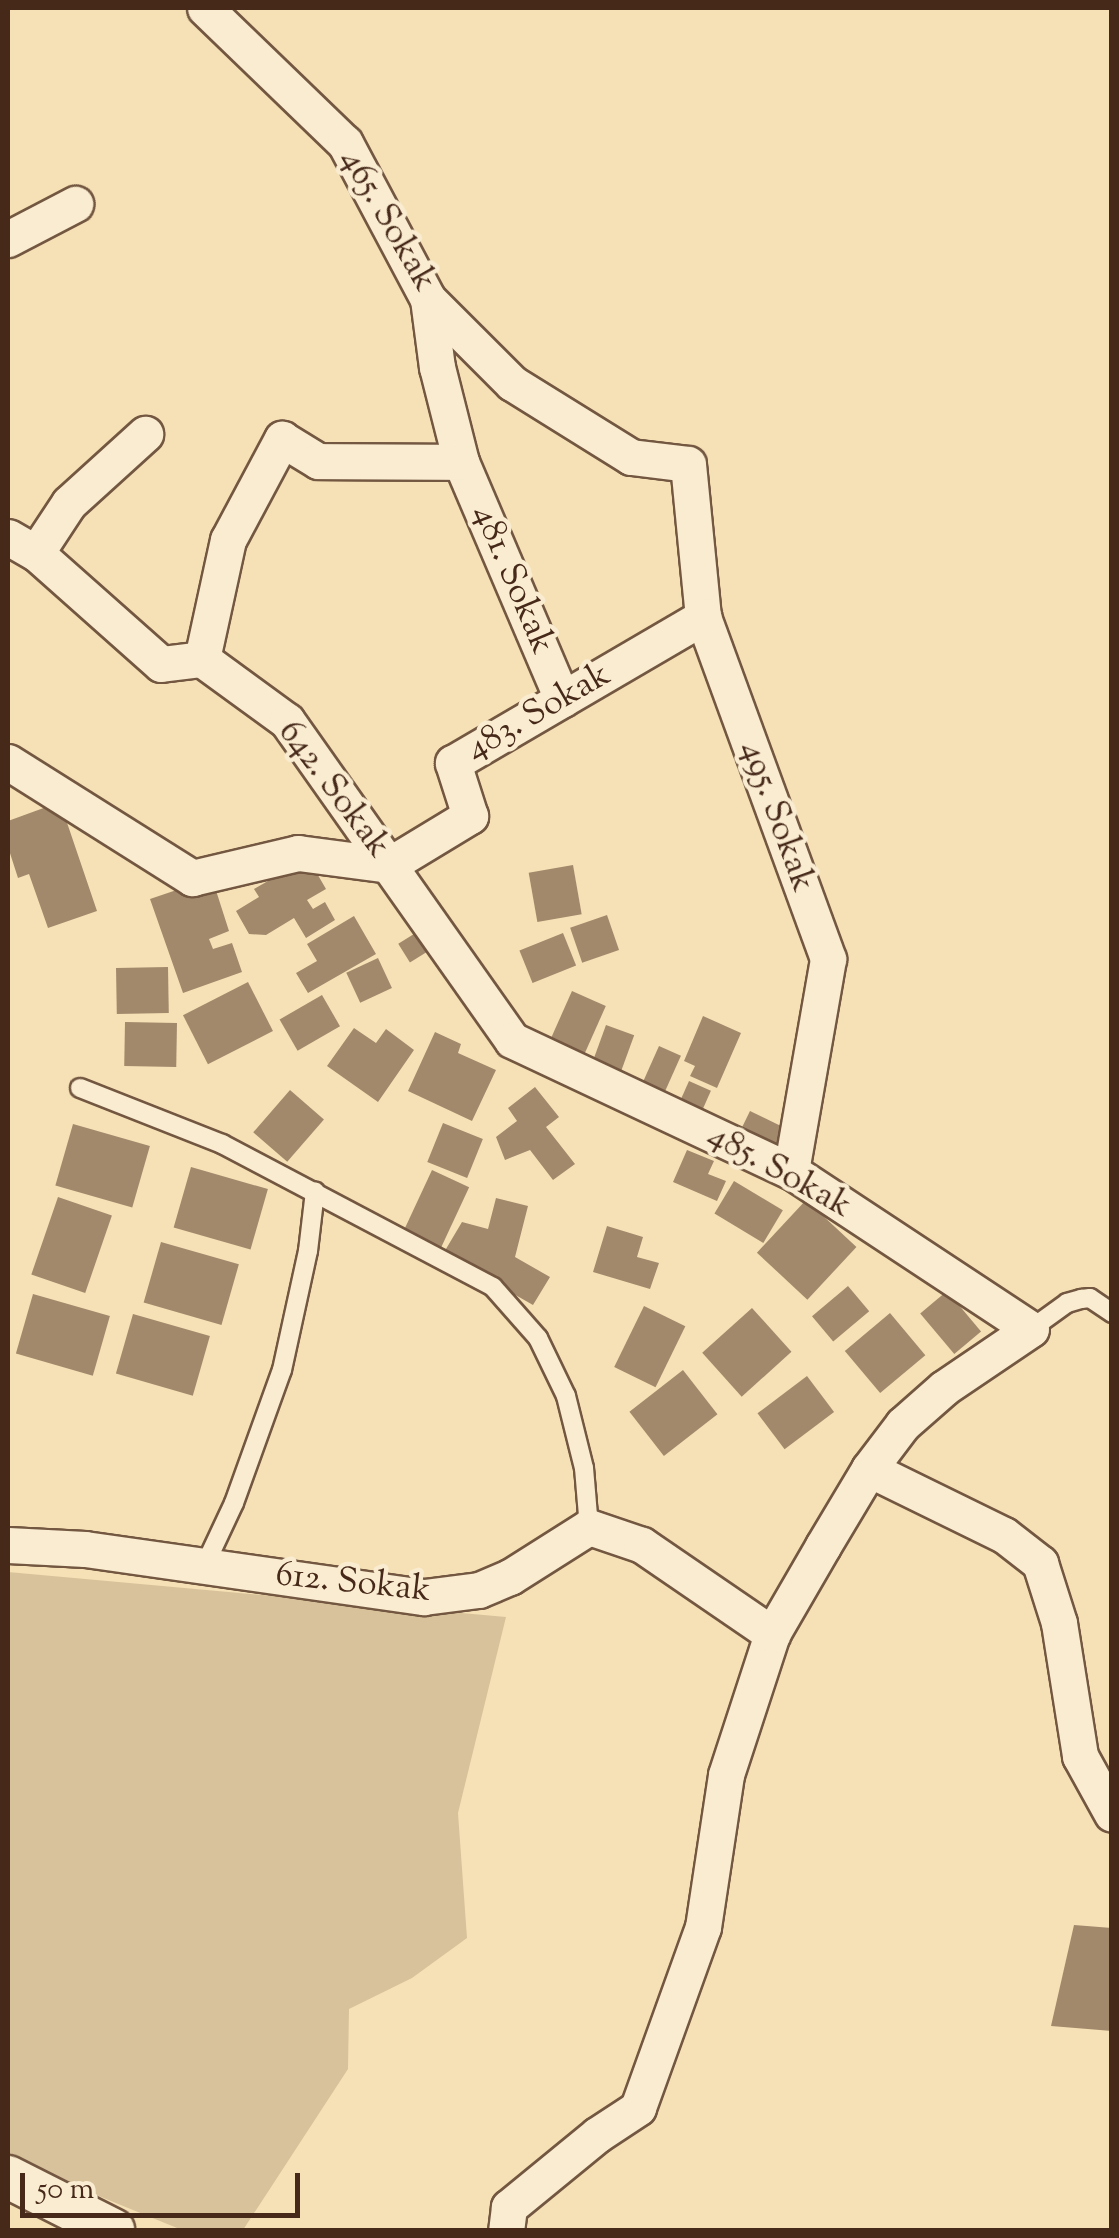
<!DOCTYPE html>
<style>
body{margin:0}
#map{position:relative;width:1119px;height:2238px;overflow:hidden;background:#f6e1b6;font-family:"Sorts Mill Goudy",serif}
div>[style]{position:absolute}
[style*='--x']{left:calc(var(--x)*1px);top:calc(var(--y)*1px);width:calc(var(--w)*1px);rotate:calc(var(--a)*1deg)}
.green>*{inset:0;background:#d8c29b}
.building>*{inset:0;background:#a2896b;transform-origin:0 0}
.roads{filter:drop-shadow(2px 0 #735741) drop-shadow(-2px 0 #735741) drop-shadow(0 2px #735741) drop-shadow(0 -2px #735741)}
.service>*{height:18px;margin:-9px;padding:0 9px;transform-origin:9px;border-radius:9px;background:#f9ecd0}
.minor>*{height:35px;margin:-17.5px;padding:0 17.5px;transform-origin:17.5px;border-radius:17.5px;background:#f9ecd0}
.tertiary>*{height:42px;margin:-21px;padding:0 21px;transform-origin:21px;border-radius:21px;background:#f9ecd0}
span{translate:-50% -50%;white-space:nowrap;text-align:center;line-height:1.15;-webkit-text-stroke:9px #f9ecd0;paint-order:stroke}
.street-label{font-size:35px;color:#47291a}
.frame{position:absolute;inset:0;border:10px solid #47291a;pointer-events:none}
.scale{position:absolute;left:20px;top:2173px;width:280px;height:45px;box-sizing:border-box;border:5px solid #47291a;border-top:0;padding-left:12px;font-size:30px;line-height:35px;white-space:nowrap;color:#47291a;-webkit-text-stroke:8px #f9ecd0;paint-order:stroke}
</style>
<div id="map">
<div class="green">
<i style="clip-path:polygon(8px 1572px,506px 1617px,458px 1813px,467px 1938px,412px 1978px,349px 2009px,348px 2069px,243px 2230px,182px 2230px,8px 2159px)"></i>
</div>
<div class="building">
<i style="clip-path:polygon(60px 802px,97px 911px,48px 928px,29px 874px,18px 878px,8px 847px,8px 821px)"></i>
<i style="clip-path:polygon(308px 858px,326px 889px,307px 900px,313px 909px,325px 902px,335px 920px,306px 938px,294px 918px,266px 935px,249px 934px,236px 911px,259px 897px,254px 889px)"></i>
<i style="left:573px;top:865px;width:50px;height:45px;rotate:80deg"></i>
<i style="clip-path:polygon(212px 878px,229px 931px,209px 939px,213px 949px,232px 943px,242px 972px,183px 993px,150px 899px)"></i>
<i style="left:607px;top:915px;width:37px;height:39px;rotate:71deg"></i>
<i style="clip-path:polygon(354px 916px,376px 954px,308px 993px,296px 973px,317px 961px,307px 944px)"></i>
<i style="left:422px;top:929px;width:22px;height:28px;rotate:58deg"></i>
<i style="left:563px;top:933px;width:35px;height:47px;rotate:68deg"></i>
<i style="left:378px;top:958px;width:33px;height:35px;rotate:65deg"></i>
<i style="left:168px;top:967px;width:46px;height:52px;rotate:89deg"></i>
<i style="left:248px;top:982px;width:55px;height:73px;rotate:63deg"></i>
<i style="left:572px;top:991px;width:37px;height:64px;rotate:24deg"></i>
<i style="left:322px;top:995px;width:36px;height:49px;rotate:60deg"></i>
<i style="clip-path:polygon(703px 1016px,741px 1033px,717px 1088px,690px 1076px,695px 1066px,684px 1061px)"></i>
<i style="left:125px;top:1022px;width:52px;height:44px;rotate:1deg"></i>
<i style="left:606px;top:1025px;width:30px;height:50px;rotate:20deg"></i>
<i style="clip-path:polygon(354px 1028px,376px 1043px,386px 1029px,414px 1050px,378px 1102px,327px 1066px)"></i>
<i style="clip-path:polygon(435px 1032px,461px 1044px,458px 1053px,496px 1070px,472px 1121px,408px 1091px)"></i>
<i style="left:659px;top:1046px;width:24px;height:51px;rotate:24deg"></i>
<i style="left:689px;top:1081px;width:24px;height:33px;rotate:24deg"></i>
<i style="clip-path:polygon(535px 1087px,559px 1117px,546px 1127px,575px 1164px,553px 1180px,530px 1150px,505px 1160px,496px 1137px,517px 1121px,508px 1108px)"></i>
<i style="left:290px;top:1090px;width:45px;height:56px;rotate:41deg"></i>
<i style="left:750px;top:1111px;width:48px;height:30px;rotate:26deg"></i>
<i style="left:443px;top:1123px;width:43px;height:42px;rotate:22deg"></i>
<i style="left:73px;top:1124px;width:80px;height:64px;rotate:16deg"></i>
<i style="clip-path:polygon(687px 1150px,714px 1161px,708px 1174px,726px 1181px,717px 1201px,673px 1182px)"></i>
<i style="left:191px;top:1167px;width:80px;height:63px;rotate:16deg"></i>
<i style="left:432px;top:1170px;width:41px;height:68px;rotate:25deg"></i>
<i style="left:734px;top:1181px;width:57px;height:38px;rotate:31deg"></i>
<i style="left:58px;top:1197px;width:57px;height:82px;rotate:19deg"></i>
<i style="clip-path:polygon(496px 1198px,528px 1206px,515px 1257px,550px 1277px,533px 1305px,443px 1254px,462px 1222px,488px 1229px)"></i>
<i style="left:806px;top:1200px;width:69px;height:72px;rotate:43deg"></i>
<i style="clip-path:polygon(607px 1226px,643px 1237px,637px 1257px,659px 1263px,650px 1289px,593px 1272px)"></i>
<i style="left:161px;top:1242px;width:81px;height:63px;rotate:16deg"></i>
<i style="left:848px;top:1286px;width:33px;height:47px;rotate:50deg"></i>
<i style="left:947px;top:1291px;width:53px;height:35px;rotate:50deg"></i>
<i style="left:33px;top:1294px;width:80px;height:62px;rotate:16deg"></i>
<i style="left:644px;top:1306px;width:46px;height:68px;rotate:26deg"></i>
<i style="left:752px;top:1308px;width:59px;height:67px;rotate:48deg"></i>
<i style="left:890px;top:1313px;width:55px;height:59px;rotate:50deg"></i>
<i style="left:133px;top:1314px;width:80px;height:62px;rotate:16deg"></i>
<i style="left:683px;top:1370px;width:56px;height:68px;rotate:52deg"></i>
<i style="left:807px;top:1376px;width:45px;height:62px;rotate:53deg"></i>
<i style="clip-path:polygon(1074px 1925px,1112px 1928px,1112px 2031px,1051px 2026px)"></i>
</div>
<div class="roads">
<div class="service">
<i style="--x:80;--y:1088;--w:153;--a:21.5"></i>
<i style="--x:222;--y:1144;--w:306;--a:27.8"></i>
<i style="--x:493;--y:1287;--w:68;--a:48.6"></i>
<i style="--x:538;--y:1338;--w:64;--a:64.2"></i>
<i style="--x:566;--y:1396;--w:74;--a:76"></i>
<i style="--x:584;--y:1468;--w:59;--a:85.2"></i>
<i style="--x:1031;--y:1329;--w:44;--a:-35.8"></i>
<i style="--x:1067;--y:1303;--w:15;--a:-16"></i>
<i style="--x:1081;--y:1299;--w:9;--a:-6"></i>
<i style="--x:1090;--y:1298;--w:27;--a:34"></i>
<i style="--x:204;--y:1567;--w:71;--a:-64.9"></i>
<i style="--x:234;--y:1503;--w:141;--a:-70.2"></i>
<i style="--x:282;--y:1370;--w:122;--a:-77.7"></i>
<i style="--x:308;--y:1251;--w:60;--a:-83.3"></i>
</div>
<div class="minor">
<i style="--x:205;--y:8;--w:194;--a:44"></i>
<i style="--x:345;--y:143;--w:177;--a:62"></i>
<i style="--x:428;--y:299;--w:119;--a:45"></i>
<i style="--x:512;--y:383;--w:140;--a:31.9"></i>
<i style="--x:631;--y:457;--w:57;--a:7"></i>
<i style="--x:688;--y:464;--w:154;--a:84.4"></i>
<i style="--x:703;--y:617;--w:364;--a:69.9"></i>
<i style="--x:828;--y:959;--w:215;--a:99.9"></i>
<i style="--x:8;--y:239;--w:76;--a:-27.6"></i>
<i style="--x:428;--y:299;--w:69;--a:82.5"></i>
<i style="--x:437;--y:367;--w:98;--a:75.8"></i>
<i style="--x:461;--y:462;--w:258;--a:66.9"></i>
<i style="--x:8;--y:537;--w:32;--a:30"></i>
<i style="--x:36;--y:553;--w:167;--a:41.6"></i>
<i style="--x:161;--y:664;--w:41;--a:-7"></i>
<i style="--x:202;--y:659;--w:105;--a:36.1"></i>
<i style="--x:287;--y:721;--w:390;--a:54.8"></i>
<i style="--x:512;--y:1040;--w:308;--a:25.2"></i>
<i style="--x:791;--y:1171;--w:287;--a:33.4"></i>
<i style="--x:1031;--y:1329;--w:105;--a:145.9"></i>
<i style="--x:944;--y:1388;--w:55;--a:138.7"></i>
<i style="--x:903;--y:1424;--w:56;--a:127.1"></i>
<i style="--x:869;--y:1469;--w:90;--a:120.9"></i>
<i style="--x:823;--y:1546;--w:102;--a:120.1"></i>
<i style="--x:772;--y:1634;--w:148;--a:108.1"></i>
<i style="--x:726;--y:1775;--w:154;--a:98.6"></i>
<i style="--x:703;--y:1927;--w:192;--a:109.8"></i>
<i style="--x:638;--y:2108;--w:49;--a:146.6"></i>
<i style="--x:597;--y:2135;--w:114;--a:140.7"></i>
<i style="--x:509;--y:2207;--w:23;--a:97"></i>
<i style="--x:36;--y:553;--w:60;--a:-56.6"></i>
<i style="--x:69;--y:503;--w:103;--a:-42.2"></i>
<i style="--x:202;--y:659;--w:122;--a:-77.7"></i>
<i style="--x:228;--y:540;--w:115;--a:-61.9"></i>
<i style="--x:282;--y:439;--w:42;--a:31.4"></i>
<i style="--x:318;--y:461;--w:143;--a:0.4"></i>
<i style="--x:8;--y:762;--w:218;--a:32.2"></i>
<i style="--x:192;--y:878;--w:109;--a:-13.3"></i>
<i style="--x:298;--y:853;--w:92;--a:7.5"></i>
<i style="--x:389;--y:865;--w:95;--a:-31.2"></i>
<i style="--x:470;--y:816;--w:56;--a:-107.8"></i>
<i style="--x:453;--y:763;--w:290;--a:-30.3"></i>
<i style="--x:869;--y:1469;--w:150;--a:26.1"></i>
<i style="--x:1004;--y:1535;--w:46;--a:37.9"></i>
<i style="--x:1040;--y:1563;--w:63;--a:72.4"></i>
<i style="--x:1059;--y:1623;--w:135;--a:81"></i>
<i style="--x:1080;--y:1756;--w:66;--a:61.1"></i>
<i style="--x:8;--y:1545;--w:77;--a:3"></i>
<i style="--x:85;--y:1549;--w:342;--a:8.1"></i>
<i style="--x:424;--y:1597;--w:55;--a:-7.3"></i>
<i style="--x:479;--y:1590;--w:34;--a:-23"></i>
<i style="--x:510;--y:1577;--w:93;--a:-32.3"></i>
<i style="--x:589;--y:1527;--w:56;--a:18.8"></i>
<i style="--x:642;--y:1545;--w:158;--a:34.4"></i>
</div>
<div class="tertiary">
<i style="--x:8;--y:2177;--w:118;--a:26.8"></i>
</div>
</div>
<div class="street-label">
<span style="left:387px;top:221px;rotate:60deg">465. Sokak</span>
<span style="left:512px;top:580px;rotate:67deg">481. Sokak</span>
<span style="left:539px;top:713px;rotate:-30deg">483. Sokak</span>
<span style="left:333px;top:790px;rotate:53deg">642. Sokak</span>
<span style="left:776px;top:817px;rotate:70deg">495. Sokak</span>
<span style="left:779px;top:1172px;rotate:29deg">485. Sokak</span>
<span style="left:353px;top:1584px;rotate:6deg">612. Sokak</span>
</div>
<div class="frame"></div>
<div class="scale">50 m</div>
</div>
